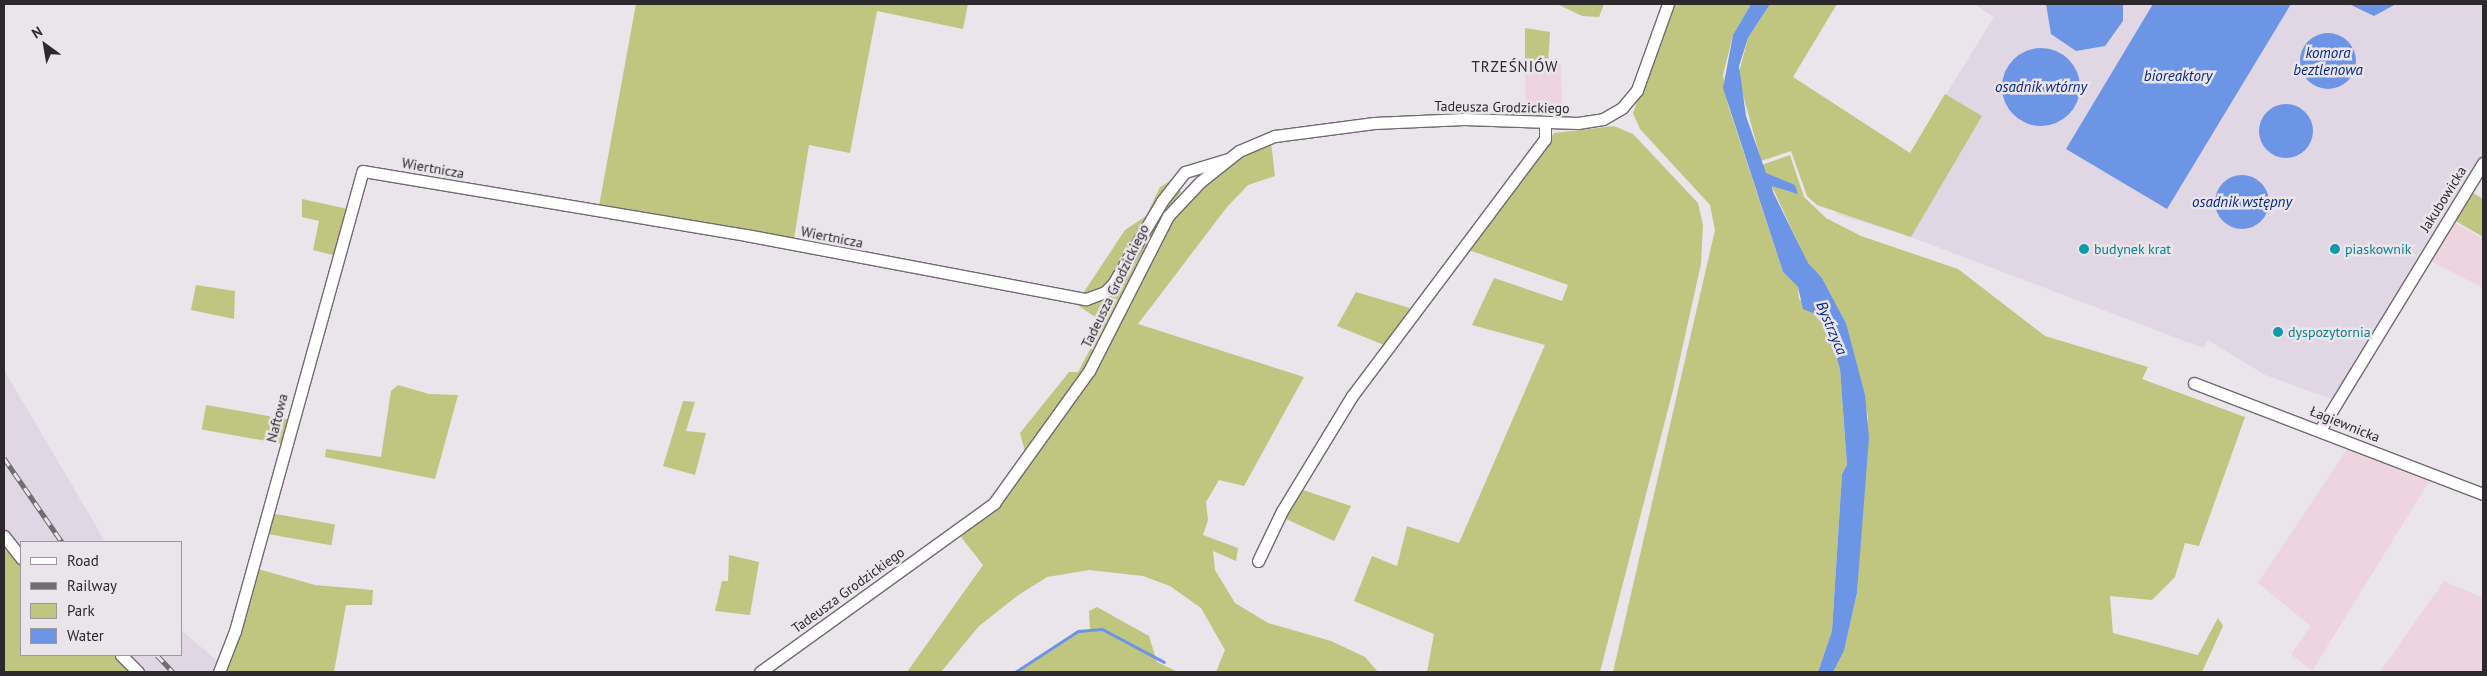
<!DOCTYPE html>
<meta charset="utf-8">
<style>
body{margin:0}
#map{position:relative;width:2487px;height:676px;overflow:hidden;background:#eae4eb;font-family:"PT Sans",sans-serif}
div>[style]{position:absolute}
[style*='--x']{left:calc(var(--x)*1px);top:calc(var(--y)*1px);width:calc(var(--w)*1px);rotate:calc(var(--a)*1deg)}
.commercial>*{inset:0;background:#edd4de;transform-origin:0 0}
.built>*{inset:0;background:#e1d6e3}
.green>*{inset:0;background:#c0c680;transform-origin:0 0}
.water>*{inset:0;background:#6d95e5}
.round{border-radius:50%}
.stream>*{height:3px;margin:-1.5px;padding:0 1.5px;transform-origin:1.5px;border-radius:1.5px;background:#6d95e5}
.roads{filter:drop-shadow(1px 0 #706b71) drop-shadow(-1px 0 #706b71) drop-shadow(0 1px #706b71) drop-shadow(0 -1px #706b71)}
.minor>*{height:11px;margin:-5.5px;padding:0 5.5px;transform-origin:5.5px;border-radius:5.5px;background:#fff}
.rail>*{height:5px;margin-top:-2.5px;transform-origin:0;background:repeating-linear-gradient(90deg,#eae4eb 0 9px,#706d71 0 18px);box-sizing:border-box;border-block:1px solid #706d71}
.dots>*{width:14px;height:14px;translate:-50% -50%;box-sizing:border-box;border:2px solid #eae4eb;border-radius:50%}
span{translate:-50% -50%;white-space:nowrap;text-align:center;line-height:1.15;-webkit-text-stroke:5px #eae4eb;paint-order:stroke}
.street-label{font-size:14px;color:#2b292b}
.culture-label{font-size:14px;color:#0d838f}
.left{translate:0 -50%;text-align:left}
.water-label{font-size:15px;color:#052a85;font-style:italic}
.neighbourhood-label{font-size:15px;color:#2b292b;letter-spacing:1px}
.frame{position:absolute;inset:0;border:5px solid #2b292b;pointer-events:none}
.legend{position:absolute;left:20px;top:541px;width:162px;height:115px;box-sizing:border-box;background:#eae4eb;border:1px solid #9e999e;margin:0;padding:6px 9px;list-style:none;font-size:15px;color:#2b292b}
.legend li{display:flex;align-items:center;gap:10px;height:25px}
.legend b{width:25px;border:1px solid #9e999e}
.north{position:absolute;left:20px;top:20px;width:50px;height:50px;-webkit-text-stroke:4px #eae4eb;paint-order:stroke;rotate:328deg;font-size:14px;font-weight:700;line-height:20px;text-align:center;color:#2b292b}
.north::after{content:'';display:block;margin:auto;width:18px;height:22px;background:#2b292b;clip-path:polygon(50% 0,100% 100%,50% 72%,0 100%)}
</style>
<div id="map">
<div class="commercial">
<i style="left:1561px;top:64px;width:45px;height:36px;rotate:89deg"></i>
<i style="clip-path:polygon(2452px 221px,2483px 239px,2483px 288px,2429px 260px)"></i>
<i style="clip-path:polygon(2348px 448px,2430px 480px,2312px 671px,2291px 654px,2311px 626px,2258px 583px)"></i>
<i style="clip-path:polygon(2444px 581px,2483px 598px,2483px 672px,2380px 672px)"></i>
</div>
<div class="built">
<i style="clip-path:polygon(1974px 4px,2483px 4px,2483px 156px,2334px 400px,2265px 375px,2208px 340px,2203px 348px,1911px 237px,1836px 214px,1792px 77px,1910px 153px,1994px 17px)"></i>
<i style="clip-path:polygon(4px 370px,89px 514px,105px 542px,21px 542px,21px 553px,4px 531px)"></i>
<i style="clip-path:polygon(181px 630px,221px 664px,219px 672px,143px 672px,128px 655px,181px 655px)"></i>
</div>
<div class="green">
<i style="clip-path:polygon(636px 4px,968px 4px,963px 29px,877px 11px,850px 153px,809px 145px,794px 239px,599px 206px)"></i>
<i style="clip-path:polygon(1557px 4px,1604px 4px,1599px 17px,1582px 16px)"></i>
<i style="clip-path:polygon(1672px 4px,1751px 4px,1733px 35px,1723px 75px,1728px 105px,1783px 272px,1798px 287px,1799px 299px,1828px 329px,1840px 369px,1847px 465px,1842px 474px,1832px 631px,1818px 672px,1613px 672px,1715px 230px,1710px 205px,1640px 129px,1633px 113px)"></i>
<i style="clip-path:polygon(1770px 4px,1837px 4px,1793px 77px,1910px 153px,1945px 94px,1982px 116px,1911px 237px,1817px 205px,1807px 196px,1791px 151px,1761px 161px,1738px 76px,1748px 38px)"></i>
<i style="clip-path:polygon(1525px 28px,1550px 32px,1548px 64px,1525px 65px)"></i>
<i style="clip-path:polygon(1614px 126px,1633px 134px,1698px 203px,1703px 225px,1701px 264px,1673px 390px,1600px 672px,1427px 672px,1434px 634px,1354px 601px,1372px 556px,1397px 566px,1407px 526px,1459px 543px,1545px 345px,1472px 325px,1494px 278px,1562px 301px,1568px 285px,1466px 249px,1554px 133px)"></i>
<i style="clip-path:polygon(1271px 142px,1275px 176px,1248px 185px,1227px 207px,1138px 324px,1304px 377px,1244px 486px,1219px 480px,1206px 502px,1208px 520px,1203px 535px,1238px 548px,1236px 561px,1213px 551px,1215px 570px,1235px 603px,1268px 623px,1331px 641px,1365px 657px,1378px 672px,1216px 672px,1225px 650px,1201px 608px,1170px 586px,1143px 576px,1089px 570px,1047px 577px,1017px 596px,979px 626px,941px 672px,907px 672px,983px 565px,961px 537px,998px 504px,1028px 462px,1020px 433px,1069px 372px,1078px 372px,1104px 323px,1076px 304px,1125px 230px,1146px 216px,1160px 187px,1170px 181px,1181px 192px,1156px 225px,1162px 232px,1203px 185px,1239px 157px)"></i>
<i style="clip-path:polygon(1790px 155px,1804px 197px,1826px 218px,1861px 236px,1958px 269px,2045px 336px,2148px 367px,2142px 379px,2245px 417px,2199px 546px,2185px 543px,2175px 577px,2152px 600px,2110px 596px,2113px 633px,2198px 655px,2218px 618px,2223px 626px,2202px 672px,1833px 672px,1844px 651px,1857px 593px,1868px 417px,1846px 323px,1822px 278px,1808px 264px,1762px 165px)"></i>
<i style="clip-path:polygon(2470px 191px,2483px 199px,2483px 237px,2454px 220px)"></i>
<i style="clip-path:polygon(302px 199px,348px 209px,336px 256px,313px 250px,319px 221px,302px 217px)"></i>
<i style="clip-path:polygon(196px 285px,235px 291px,234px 319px,191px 310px)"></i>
<i style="clip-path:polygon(1356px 292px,1410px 308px,1384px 345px,1337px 326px)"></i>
<i style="clip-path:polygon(398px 385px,429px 394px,458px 395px,435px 479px,325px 457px,326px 449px,381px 457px,391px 391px)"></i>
<i style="clip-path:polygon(683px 401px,695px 402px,686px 431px,706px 433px,695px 475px,663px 466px)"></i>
<i style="left:206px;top:405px;width:83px;height:25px;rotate:10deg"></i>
<i style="clip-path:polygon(1303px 490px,1351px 506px,1334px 541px,1284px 518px)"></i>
<i style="left:270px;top:513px;width:66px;height:21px;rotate:10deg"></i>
<i style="clip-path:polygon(4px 540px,21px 562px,21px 655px,116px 655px,133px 672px,4px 672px)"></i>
<i style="clip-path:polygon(729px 555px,759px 562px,750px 615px,715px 611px,722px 581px,728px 581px)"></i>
<i style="clip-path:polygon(258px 569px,315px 585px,373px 590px,372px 605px,346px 605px,334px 672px,219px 672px,238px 639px)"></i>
<i style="clip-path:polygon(1097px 607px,1149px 636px,1157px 662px,1178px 672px,1015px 672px,1078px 631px,1090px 630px,1089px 611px)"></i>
</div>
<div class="water">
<i style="clip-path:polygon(1751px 4px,1770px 4px,1748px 38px,1739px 66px,1746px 116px,1766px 173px,1795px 185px,1798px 194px,1772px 186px,1773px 192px,1808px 263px,1822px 278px,1846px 323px,1865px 395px,1869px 437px,1857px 593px,1844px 651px,1833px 672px,1818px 672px,1832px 631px,1842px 474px,1847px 465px,1840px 369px,1828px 329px,1820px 316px,1803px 309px,1798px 287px,1783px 272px,1723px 88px,1733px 35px)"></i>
<i style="clip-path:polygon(2046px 4px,2123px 4px,2123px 21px,2105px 46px,2076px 51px,2051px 34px)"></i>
<i style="clip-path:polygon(2153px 4px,2291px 4px,2167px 209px,2066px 149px)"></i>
<i style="clip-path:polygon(2349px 4px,2396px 4px,2374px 16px)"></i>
<i class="round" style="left:2300px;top:33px;width:56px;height:56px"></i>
<i class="round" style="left:2002px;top:48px;width:78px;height:78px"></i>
<i class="round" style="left:2259px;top:104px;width:54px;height:54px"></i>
<i class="round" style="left:2215px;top:175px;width:54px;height:54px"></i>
</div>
<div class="stream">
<i style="--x:1015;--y:672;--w:75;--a:-33.1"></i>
<i style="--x:1078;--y:631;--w:24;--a:-5"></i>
<i style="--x:1102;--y:629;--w:70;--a:28"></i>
</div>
<div class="roads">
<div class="minor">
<i style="--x:2194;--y:383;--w:310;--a:21"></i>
<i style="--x:2320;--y:430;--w:313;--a:-58.6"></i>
<i style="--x:4;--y:536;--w:28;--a:52"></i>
<i style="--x:1258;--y:561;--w:55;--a:-64.4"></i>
<i style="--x:1282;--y:511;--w:135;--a:-58.7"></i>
<i style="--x:1352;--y:396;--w:321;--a:-53.1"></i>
<i style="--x:1545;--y:139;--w:16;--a:-90"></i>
<i style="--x:121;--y:655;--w:24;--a:45"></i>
<i style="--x:219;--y:672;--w:44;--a:-68.7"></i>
<i style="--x:235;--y:631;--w:477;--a:-74.5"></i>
<i style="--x:363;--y:171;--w:388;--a:9.5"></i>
<i style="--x:746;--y:235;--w:346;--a:10.7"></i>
<i style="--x:1086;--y:299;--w:20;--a:-20"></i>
<i style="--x:1105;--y:292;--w:11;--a:-45"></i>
<i style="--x:1113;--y:284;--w:96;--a:-59.4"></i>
<i style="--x:1162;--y:201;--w:37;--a:-52"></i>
<i style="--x:1185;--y:172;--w:45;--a:-16.8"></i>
<i style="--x:760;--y:672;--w:289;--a:-35.8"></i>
<i style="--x:994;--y:503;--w:163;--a:-54.3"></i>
<i style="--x:1089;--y:371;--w:174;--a:-63"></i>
<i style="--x:1168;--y:216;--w:47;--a:-46.7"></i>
<i style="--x:1200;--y:182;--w:50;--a:-38.5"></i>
<i style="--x:1239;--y:151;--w:39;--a:-23"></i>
<i style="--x:1275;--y:136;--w:100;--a:-7.5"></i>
<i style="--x:1374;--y:123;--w:90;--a:-2.5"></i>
<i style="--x:1464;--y:119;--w:114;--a:2"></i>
<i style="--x:1578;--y:123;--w:25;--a:-9"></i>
<i style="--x:1603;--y:119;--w:22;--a:-30"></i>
<i style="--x:1622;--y:108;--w:23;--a:-50"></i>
<i style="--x:1637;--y:90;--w:91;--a:-70.2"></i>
</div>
</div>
<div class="rail">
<i style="--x:4;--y:458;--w:102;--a:55.4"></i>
<i style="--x:157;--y:655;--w:23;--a:47"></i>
</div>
<div class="dots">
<i style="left:2084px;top:249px;background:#0f9aa8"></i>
<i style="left:2335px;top:249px;background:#0f9aa8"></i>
<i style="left:2278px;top:332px;background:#0f9aa8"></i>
</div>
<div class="street-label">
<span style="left:1502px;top:107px;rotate:1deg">Tadeusza Grodzickiego</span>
<span style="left:433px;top:168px;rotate:10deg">Wiertnicza</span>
<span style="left:2443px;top:199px;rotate:-58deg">Jakubowicka</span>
<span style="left:832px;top:237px;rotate:11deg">Wiertnicza</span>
<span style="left:1115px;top:286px;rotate:-64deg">Tadeusza Grodzickiego</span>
<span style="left:277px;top:418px;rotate:-76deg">Naftowa</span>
<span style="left:2345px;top:424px;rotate:22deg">Łagiewnicka</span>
<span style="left:848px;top:590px;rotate:-36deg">Tadeusza Grodzickiego</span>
</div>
<div class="culture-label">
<span class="left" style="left:2094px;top:249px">budynek krat</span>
<span class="left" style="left:2345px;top:249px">piaskownik</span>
<span class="left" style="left:2288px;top:332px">dyspozytornia</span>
</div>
<div class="water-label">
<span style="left:2328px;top:61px">komora<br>beztlenowa</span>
<span style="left:2178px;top:76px">bioreaktory</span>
<span style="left:2041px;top:87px">osadnik wtórny</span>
<span style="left:2242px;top:202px">osadnik wstępny</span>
<span style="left:1832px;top:328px;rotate:67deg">Bystrzyca</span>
</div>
<div class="neighbourhood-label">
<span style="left:1515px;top:67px">TRZEŚNIÓW</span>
</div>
<div class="frame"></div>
<ul class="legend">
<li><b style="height:6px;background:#fff"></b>Road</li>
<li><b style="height:6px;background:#706d71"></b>Railway</li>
<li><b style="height:14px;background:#c0c680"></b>Park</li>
<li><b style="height:14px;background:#6d95e5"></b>Water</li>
</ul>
<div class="north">N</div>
</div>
